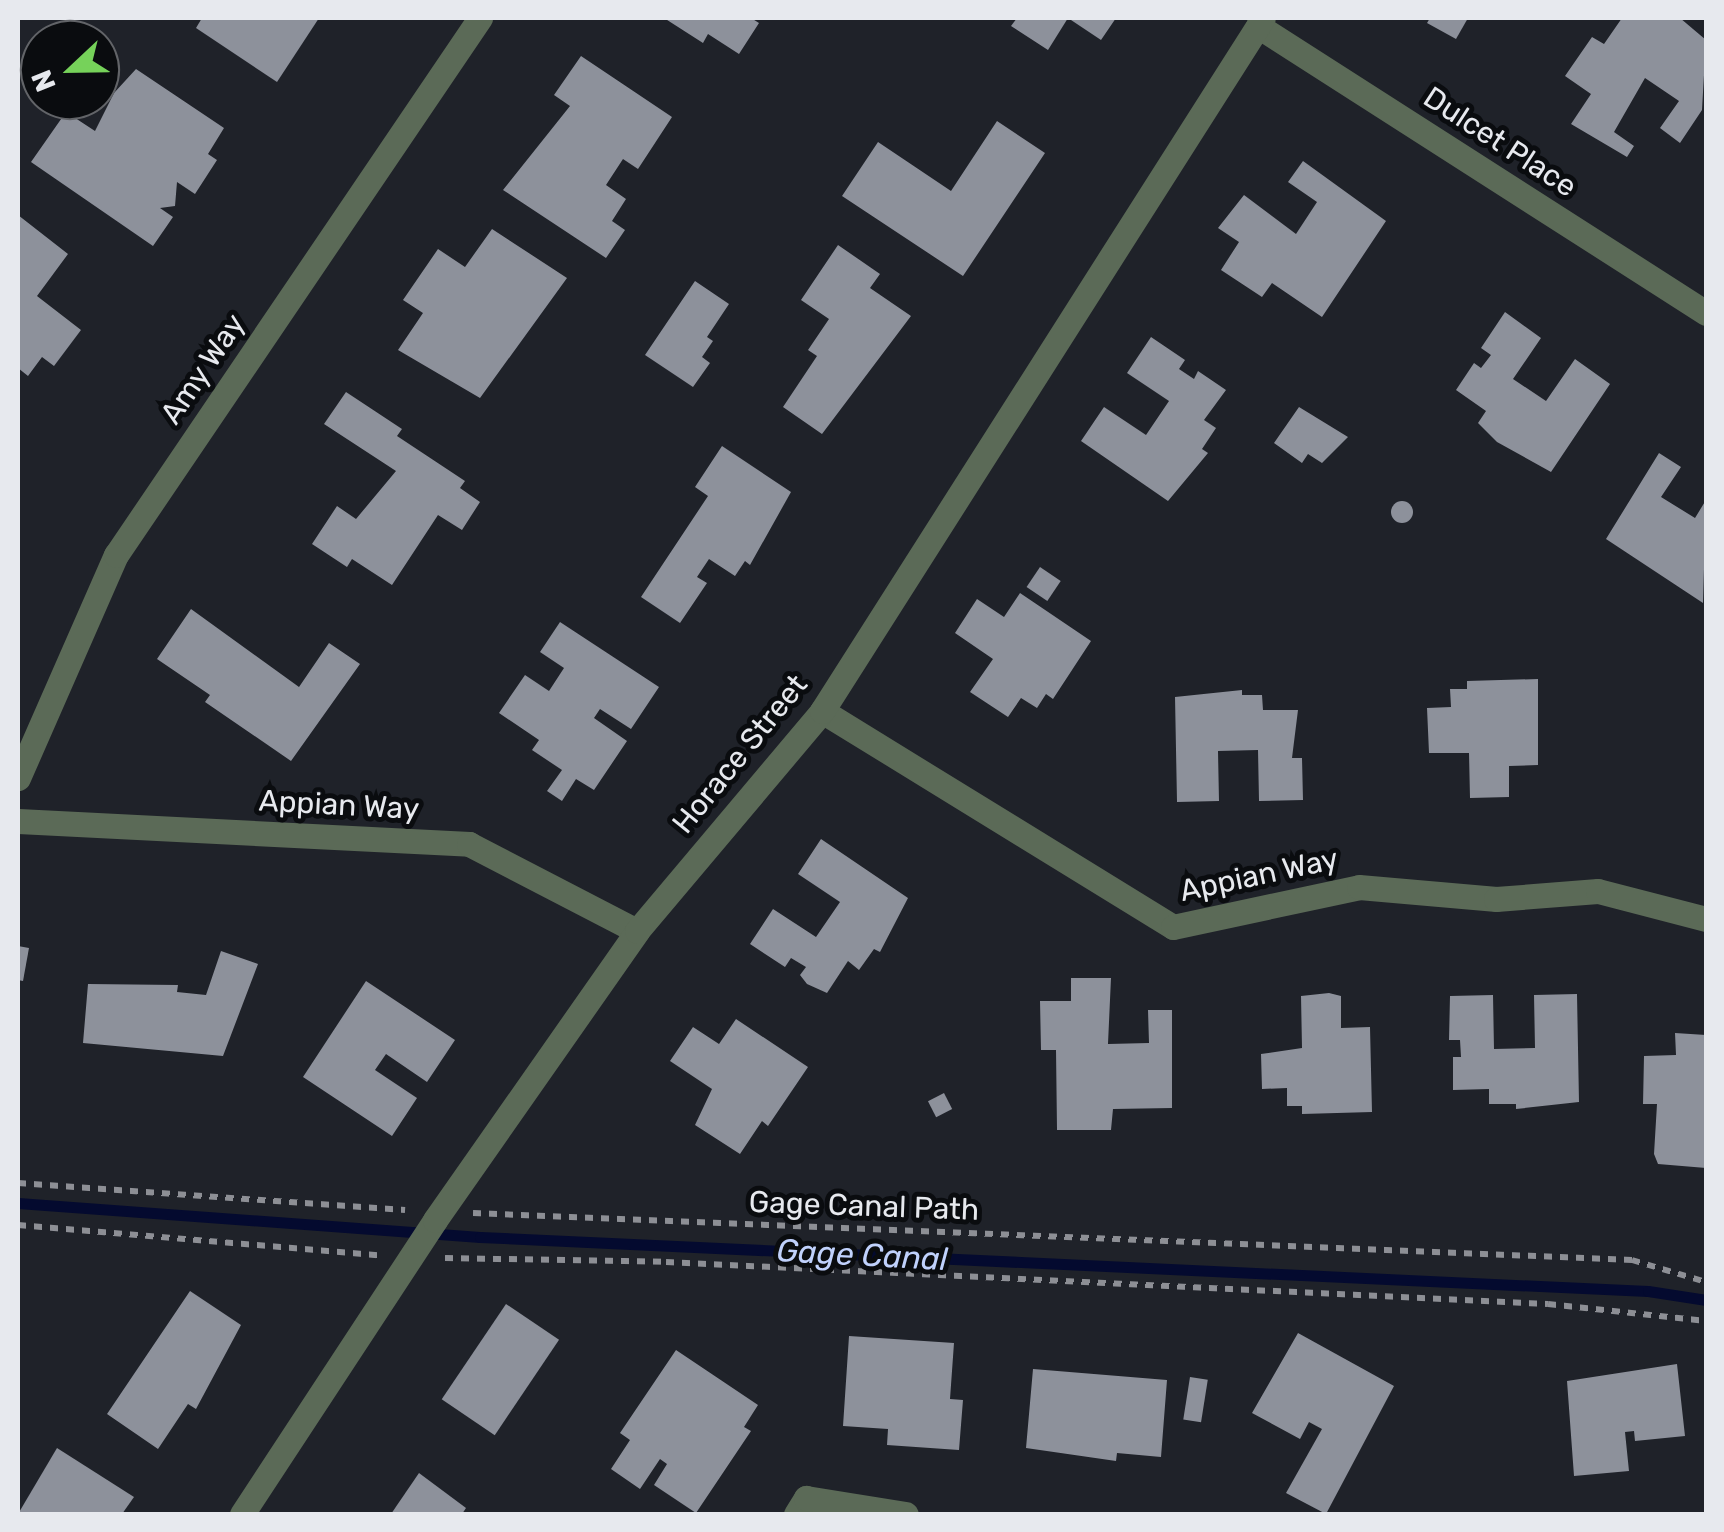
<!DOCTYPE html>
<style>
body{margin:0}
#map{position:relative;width:1724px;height:1532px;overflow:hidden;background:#1f2229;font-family:Rubik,sans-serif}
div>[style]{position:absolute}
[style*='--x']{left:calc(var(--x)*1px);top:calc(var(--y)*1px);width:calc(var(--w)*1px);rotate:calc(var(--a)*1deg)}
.stream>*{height:11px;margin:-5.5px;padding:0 5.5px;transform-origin:5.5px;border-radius:5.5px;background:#040a2f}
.building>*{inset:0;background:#8d919b;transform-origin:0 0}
.round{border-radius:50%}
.path>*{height:6px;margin-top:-3px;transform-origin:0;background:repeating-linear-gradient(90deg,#8d8f95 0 8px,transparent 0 16px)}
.street>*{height:25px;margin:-12.5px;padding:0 12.5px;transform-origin:12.5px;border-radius:12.5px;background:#5b6a57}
span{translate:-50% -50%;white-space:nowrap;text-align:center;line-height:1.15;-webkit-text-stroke:10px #0a0c0f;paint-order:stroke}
.street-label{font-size:30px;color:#e7e9ee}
.water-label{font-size:32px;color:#c0d1fc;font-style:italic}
.frame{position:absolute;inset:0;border:20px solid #e7e9ee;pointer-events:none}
.north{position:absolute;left:20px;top:20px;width:100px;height:100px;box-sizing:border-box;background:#0a0c0f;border:2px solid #626468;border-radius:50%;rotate:248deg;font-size:28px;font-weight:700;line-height:40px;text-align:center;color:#e7e9ee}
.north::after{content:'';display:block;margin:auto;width:35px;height:45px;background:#76d25a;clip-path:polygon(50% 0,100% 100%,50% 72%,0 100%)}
</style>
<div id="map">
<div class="stream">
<i style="--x:18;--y:1203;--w:463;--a:4.2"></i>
<i style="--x:480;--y:1237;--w:1169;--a:2.65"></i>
<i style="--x:1648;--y:1291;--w:59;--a:8.8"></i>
</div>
<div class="building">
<i style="clip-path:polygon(202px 18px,319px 18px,277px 82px,196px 28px)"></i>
<i style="clip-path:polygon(664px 18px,751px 18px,759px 23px,739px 54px,708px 34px,703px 43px)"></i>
<i style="clip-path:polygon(1017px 18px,1116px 18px,1101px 40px,1068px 18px,1048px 50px,1011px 26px)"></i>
<i style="clip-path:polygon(1430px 18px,1468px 18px,1456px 39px,1427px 23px)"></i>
<i style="clip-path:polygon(1622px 18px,1680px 18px,1706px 40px,1702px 110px,1680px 143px,1660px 128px,1679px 101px,1645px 78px,1614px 132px,1634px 146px,1627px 157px,1571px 124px,1591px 94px,1565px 76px,1592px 37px,1604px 44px)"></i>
<i style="clip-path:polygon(581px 56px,672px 117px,638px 169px,623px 159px,606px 185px,626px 199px,612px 221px,625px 230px,606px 258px,503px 190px,570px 106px,554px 95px)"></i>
<i style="clip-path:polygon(136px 69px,224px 128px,208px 154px,217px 160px,195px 194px,177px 182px,175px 206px,160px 208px,173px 217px,153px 246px,31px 162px,66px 112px,95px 131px,114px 93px)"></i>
<i style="clip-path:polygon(997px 121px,1045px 153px,963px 276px,842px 196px,878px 142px,951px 191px)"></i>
<i style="clip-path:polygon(1303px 161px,1386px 221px,1322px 317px,1272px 283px,1262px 297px,1221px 270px,1239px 242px,1218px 228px,1244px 195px,1296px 234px,1317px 202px,1288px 182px)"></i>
<i style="clip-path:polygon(18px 215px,68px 254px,37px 296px,81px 330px,54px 366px,42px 357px,28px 376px,18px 368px)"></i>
<i style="clip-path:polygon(492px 229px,567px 278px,480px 398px,398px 350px,423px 313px,403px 300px,438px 249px,465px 267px)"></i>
<i style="clip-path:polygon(838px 245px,880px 274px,870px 288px,911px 316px,822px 434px,783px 407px,817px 356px,808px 350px,829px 319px,801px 300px)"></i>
<i style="clip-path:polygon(695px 281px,729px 304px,707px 337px,713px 341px,702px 357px,710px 363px,693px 387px,645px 355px)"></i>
<i style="clip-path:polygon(1505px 312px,1541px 338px,1513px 379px,1546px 401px,1575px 359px,1610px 384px,1551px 472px,1497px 442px,1478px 423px,1486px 411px,1456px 390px,1474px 363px,1481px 368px,1491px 355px,1481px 348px)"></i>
<i style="clip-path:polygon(1151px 337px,1185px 360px,1179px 369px,1194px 379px,1198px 371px,1226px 390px,1204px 420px,1216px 428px,1202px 449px,1208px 453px,1168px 501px,1081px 441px,1104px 407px,1146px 435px,1169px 401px,1127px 373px)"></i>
<i style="clip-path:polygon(346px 392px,402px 429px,397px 436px,465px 481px,460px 488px,480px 502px,462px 530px,438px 515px,392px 585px,352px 559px,347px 567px,312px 544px,337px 506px,356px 519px,396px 471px,324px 424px)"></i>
<i style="clip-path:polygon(1299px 407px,1348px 437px,1322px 463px,1308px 454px,1302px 463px,1274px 443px)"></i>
<i style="clip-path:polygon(722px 446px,791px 492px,750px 565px,745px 561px,735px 576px,709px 559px,697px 577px,707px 583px,680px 623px,641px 597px,708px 496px,695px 487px)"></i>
<i style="clip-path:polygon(1659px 453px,1681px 467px,1661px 497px,1695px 518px,1706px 500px,1703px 603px,1606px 539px)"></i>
<i class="round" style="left:1391px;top:501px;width:22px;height:22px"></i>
<i style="left:1040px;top:567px;width:25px;height:24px;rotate:34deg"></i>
<i style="clip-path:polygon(1020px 593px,1091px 641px,1053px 699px,1046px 694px,1037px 708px,1021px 698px,1008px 717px,970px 692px,993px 659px,955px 633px,977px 599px,1004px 617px)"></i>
<i style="clip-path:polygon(191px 609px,299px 687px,329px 643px,360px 664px,291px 761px,205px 702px,210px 695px,157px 659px)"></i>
<i style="clip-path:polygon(560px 622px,659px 687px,631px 729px,600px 709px,594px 718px,627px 741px,594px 790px,576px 779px,562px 801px,547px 791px,562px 770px,532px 750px,539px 740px,499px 713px,525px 675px,549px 691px,564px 668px,540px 652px)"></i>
<i style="clip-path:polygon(1538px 679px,1538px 765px,1509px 766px,1509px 797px,1470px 798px,1469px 753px,1429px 753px,1427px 708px,1451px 707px,1450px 689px,1467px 689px,1467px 681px)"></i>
<i style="clip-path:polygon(1242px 690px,1242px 695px,1262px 695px,1263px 710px,1298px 710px,1292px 758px,1302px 758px,1303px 800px,1259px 801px,1258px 750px,1218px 751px,1219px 801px,1177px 802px,1175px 697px)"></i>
<i style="clip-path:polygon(821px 839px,908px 898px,880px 952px,874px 949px,859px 970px,848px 961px,827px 993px,807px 984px,800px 975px,806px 967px,791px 958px,785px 967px,750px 944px,773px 909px,816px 937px,840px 902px,798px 874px)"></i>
<i style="clip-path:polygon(18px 946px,29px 948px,23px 981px,18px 980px)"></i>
<i style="clip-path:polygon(221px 951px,258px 964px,223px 1056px,83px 1043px,88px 984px,178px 985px,177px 992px,206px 995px)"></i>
<i style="clip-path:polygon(1071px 978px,1111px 978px,1108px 1044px,1149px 1043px,1148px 1010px,1172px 1010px,1172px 1108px,1113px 1109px,1111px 1130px,1057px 1130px,1056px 1050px,1041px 1050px,1040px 1001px,1071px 1001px)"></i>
<i style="clip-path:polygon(366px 981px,455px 1040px,427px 1082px,386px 1054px,375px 1070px,417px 1098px,392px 1136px,303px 1077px)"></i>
<i style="clip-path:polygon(1329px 993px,1341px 996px,1341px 1028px,1370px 1027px,1372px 1112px,1302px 1114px,1302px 1106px,1287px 1106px,1287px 1088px,1262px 1089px,1261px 1054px,1302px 1048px,1301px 996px)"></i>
<i style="clip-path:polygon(1577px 994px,1579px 1102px,1516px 1109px,1516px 1104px,1489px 1104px,1489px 1089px,1453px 1090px,1453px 1057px,1461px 1057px,1460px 1040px,1449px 1040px,1450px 996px,1493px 995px,1494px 1049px,1535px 1048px,1534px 995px)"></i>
<i style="clip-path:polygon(736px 1019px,808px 1067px,768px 1126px,762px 1121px,740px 1154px,695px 1125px,712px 1089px,670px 1061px,693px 1027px,719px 1044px)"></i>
<i style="clip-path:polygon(1675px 1033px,1706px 1035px,1706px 1168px,1658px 1164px,1654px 1154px,1657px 1104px,1643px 1104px,1644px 1056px,1676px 1055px)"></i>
<i style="left:944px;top:1093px;width:18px;height:18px;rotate:63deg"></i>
<i style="clip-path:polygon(190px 1291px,241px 1325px,196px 1409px,188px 1404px,158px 1449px,107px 1414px)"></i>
<i style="left:506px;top:1304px;width:64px;height:115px;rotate:34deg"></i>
<i style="clip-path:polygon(1298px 1333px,1394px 1386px,1326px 1514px,1286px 1493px,1322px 1429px,1309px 1422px,1300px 1439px,1252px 1413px)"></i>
<i style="clip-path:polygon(849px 1336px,954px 1343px,950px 1399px,963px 1400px,959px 1450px,887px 1445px,888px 1429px,843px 1426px)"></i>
<i style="clip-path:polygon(676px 1350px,758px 1405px,744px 1427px,751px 1431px,696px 1513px,654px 1485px,667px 1464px,660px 1459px,640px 1489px,611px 1469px,630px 1440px,620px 1433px)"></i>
<i style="clip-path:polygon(1677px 1364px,1685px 1436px,1635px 1441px,1634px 1431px,1625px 1432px,1629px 1471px,1574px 1476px,1567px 1381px)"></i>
<i style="clip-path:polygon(1033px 1369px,1167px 1380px,1161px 1457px,1117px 1453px,1116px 1461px,1026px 1448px)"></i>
<i style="left:1190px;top:1377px;width:18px;height:43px;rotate:9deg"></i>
<i style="clip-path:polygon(57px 1448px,134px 1497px,122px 1514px,18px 1514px)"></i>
<i style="clip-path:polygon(419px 1473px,466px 1508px,462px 1514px,391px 1514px)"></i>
</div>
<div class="path">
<i style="--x:18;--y:1183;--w:388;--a:4"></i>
<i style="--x:473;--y:1213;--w:1160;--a:2.32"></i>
<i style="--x:1632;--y:1260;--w:77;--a:16.6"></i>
<i style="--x:18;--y:1225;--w:361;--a:4.8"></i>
<i style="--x:445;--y:1258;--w:221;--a:1"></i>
<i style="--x:666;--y:1262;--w:883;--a:2.73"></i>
<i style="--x:1548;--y:1304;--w:159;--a:6.1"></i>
</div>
<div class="street">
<i style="--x:1258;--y:26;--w:532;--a:32.64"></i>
<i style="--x:822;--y:711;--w:412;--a:31.6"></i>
<i style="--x:1173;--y:927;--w:190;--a:-12.1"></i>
<i style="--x:1359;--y:887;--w:138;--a:5"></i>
<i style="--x:1496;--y:899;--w:102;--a:-4.5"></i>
<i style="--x:1598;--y:891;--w:112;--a:14.5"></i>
<i style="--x:18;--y:778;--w:244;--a:-66.3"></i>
<i style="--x:116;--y:555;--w:649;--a:-55.87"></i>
<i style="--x:18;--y:821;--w:452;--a:2.9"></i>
<i style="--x:469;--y:844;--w:189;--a:27.4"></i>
<i style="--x:242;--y:1514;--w:352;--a:-56.7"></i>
<i style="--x:435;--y:1220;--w:353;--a:-55"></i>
<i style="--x:637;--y:931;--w:287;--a:-49.9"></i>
<i style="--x:822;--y:711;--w:821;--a:-57.53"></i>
<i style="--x:796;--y:1514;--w:19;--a:-58"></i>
<i style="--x:806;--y:1498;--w:101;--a:9.1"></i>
</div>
<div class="street-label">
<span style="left:1500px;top:142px;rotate:33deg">Dulcet Place</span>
<span style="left:203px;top:369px;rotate:-56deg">Amy Way</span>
<span style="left:740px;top:754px;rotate:-51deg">Horace Street</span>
<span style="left:339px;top:805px;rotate:3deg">Appian Way</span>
<span style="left:1259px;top:875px;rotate:-12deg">Appian Way</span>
<span style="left:864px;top:1206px;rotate:2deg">Gage Canal Path</span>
</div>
<div class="water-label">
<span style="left:862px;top:1255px;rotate:3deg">Gage Canal</span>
</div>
<div class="frame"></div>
<div class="north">N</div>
</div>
